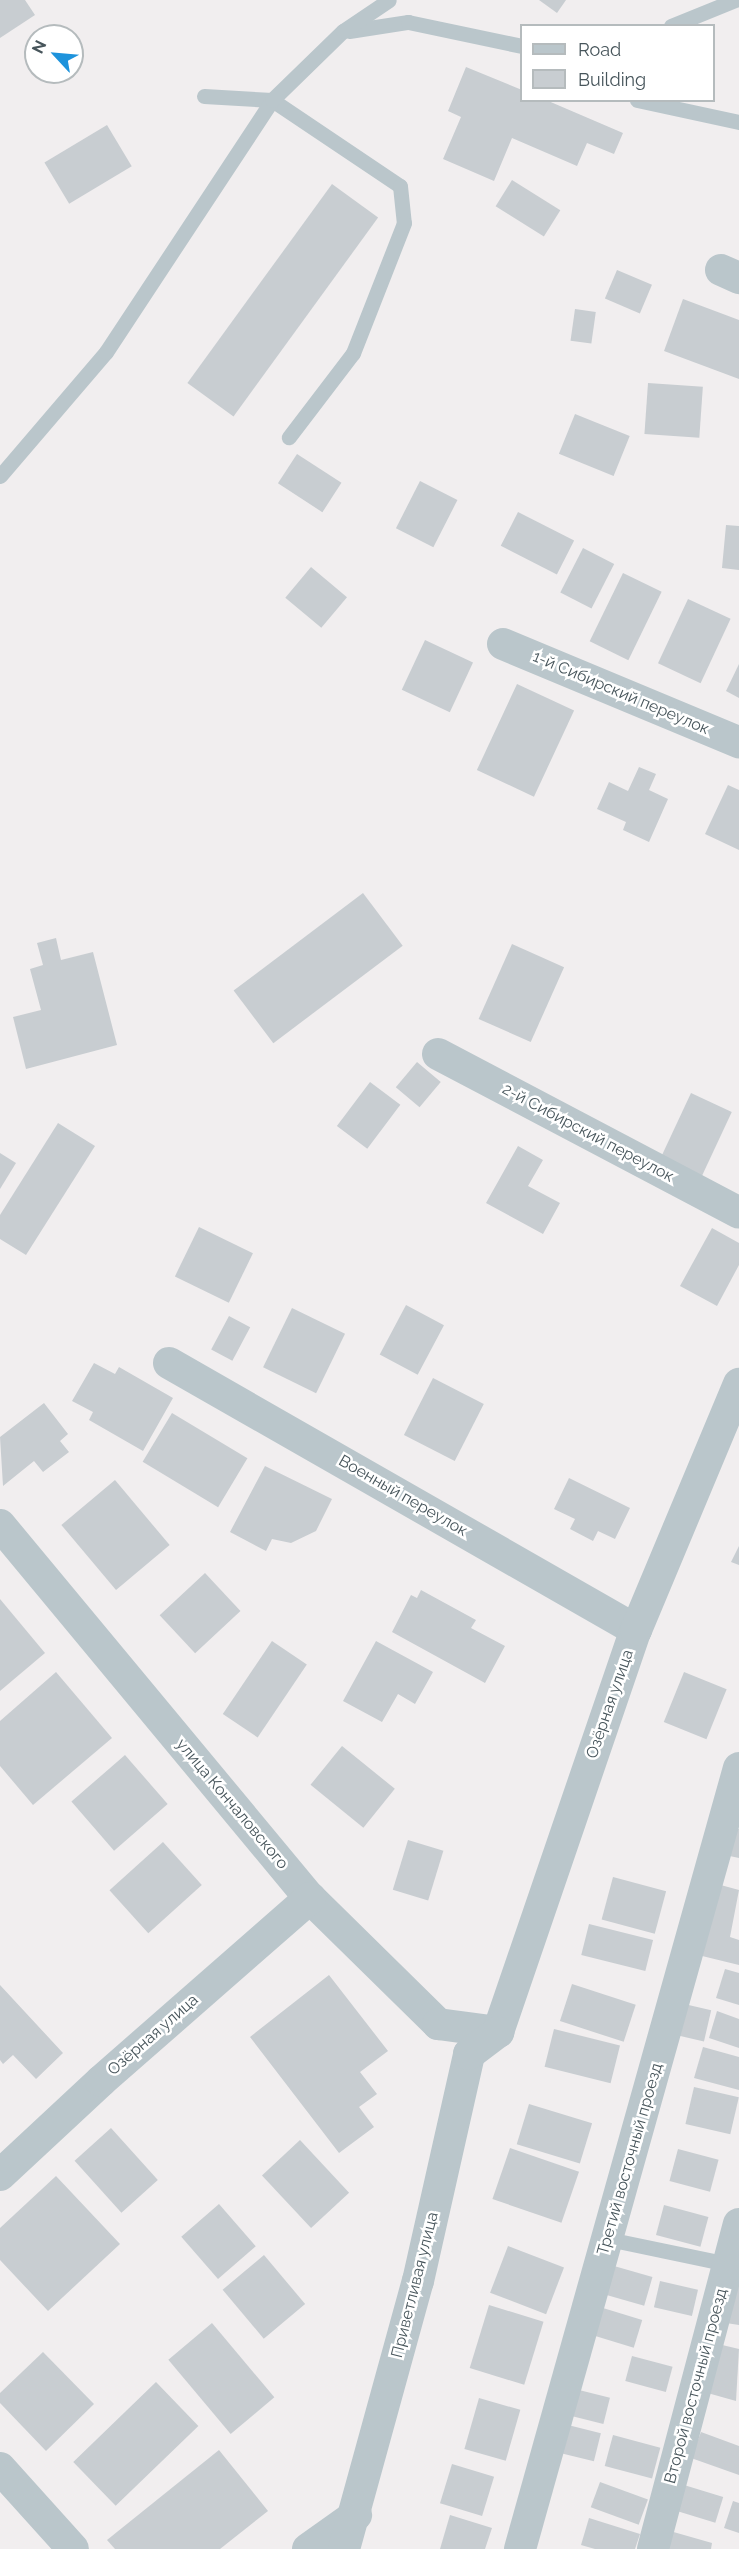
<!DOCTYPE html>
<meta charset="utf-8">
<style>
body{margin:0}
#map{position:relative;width:739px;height:2549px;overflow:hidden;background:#f1eeef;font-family:Raleway,sans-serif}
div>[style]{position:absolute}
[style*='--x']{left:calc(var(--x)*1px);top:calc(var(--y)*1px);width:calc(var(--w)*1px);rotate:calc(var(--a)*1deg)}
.building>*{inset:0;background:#c8cdd1;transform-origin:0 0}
.lane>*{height:15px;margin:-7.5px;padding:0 7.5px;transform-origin:7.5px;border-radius:7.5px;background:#bac6cb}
.street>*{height:32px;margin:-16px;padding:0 16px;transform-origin:16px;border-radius:16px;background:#bac6cb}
span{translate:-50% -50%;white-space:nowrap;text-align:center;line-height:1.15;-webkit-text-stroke:5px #fff;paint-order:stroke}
.street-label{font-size:16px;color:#47555b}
.legend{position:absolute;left:520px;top:24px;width:195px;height:78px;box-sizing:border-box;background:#fff;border:2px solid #b5bbbd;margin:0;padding:8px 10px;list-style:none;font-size:18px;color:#47555b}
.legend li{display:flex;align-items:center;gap:12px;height:30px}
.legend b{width:30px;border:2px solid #b5bbbd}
.north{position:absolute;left:24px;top:24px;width:60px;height:60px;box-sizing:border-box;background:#fff;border:2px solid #b5bbbd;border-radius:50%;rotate:296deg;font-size:16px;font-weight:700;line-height:24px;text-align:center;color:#47555b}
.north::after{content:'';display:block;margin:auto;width:21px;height:27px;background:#1e93dc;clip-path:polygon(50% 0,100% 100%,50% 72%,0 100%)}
</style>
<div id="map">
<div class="building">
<i style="clip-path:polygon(0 0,25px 0,35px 15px,0 38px)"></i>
<i style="clip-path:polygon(539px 0,566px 0,557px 13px)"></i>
<i style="clip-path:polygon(466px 67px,522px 90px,522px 100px,546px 100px,623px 133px,614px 154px,587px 143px,577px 166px,512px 138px,494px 181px,443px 159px,461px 117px,448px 111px)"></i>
<i style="left:107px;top:125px;width:48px;height:73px;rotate:59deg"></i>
<i style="left:512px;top:180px;width:57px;height:31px;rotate:32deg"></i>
<i style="left:332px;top:184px;width:57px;height:246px;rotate:36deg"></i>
<i style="left:617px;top:270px;width:38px;height:31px;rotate:23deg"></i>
<i style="clip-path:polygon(683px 299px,739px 320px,739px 379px,664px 351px)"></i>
<i style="left:575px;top:309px;width:21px;height:32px;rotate:8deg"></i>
<i style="left:648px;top:383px;width:55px;height:51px;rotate:4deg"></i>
<i style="left:575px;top:414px;width:59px;height:43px;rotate:22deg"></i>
<i style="left:297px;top:454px;width:53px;height:35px;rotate:33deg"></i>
<i style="left:420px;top:481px;width:42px;height:53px;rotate:27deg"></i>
<i style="left:518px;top:512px;width:63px;height:38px;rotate:27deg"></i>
<i style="clip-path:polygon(726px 525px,739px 526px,739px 570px,722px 568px)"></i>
<i style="left:583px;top:548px;width:35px;height:50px;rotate:27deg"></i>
<i style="left:311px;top:567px;width:47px;height:40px;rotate:40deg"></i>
<i style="left:623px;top:573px;width:43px;height:76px;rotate:26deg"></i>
<i style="left:688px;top:599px;width:47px;height:71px;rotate:25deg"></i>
<i style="left:425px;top:640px;width:53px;height:55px;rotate:25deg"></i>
<i style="clip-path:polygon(739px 664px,739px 698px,726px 691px)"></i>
<i style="left:517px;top:684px;width:63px;height:95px;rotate:25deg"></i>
<i style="clip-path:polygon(639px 767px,656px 774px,649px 790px,668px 799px,649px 842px,623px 830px,626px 822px,597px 809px,609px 782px,628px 791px)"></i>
<i style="clip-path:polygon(728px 785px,739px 790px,739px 850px,705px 834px)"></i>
<i style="left:363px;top:893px;width:66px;height:162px;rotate:53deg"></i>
<i style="clip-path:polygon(56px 938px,61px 960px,93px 952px,117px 1045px,26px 1069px,13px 1017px,41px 1010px,30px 969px,43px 965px,37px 943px)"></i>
<i style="left:512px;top:944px;width:57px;height:82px;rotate:24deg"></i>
<i style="left:417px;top:1062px;width:31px;height:33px;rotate:40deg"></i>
<i style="left:370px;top:1082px;width:38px;height:55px;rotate:37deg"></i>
<i style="left:691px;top:1093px;width:45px;height:71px;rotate:25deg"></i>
<i style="clip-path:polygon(58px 1123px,95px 1146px,26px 1255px,0 1239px,0 1215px)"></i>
<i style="clip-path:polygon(518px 1146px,543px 1160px,528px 1186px,560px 1203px,543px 1234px,486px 1203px)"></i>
<i style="clip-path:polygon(0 1153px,16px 1163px,0 1189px)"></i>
<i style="left:199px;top:1227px;width:60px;height:55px;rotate:26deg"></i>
<i style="clip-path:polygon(712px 1228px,739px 1243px,739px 1265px,717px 1306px,680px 1286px)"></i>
<i style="left:406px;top:1305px;width:43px;height:56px;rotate:28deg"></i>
<i style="left:292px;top:1308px;width:59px;height:66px;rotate:26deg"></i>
<i style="left:229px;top:1316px;width:24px;height:38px;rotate:28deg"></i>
<i style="clip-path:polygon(94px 1363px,115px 1374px,119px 1367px,173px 1398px,143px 1451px,89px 1420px,93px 1412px,72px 1401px)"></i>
<i style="left:433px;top:1378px;width:57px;height:64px;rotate:27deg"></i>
<i style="clip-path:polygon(44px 1403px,68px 1434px,60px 1441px,69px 1452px,43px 1472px,34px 1461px,3px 1486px,0 1437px)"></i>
<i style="left:172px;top:1413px;width:88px;height:57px;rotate:31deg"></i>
<i style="clip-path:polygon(265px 1466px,332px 1499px,316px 1531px,291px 1543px,272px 1539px,266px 1551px,230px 1532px)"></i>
<i style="clip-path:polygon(569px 1478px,630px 1508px,615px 1539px,598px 1531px,593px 1541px,570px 1529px,575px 1519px,554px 1509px)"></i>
<i style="left:115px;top:1480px;width:85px;height:70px;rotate:50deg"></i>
<i style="clip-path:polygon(739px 1546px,739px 1565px,731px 1562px)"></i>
<i style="left:205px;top:1573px;width:52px;height:62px;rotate:47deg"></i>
<i style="clip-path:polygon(421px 1590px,476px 1620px,471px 1628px,505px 1646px,485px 1683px,392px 1632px,411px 1595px,417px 1598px)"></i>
<i style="clip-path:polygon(0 1599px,45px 1653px,0 1691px)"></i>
<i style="left:272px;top:1641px;width:42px;height:88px;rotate:34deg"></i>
<i style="clip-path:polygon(376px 1641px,433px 1672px,415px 1704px,398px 1694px,382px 1722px,343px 1701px)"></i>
<i style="clip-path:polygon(56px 1672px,112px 1738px,33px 1805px,0 1766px,0 1721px)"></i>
<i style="left:684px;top:1672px;width:46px;height:54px;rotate:22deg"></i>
<i style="left:342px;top:1746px;width:68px;height:50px;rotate:39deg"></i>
<i style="left:125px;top:1755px;width:65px;height:71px;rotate:49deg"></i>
<i style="clip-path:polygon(732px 1827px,739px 1829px,739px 1858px,725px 1855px)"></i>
<i style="left:408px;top:1840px;width:37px;height:52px;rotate:17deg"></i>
<i style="left:163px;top:1842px;width:58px;height:72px;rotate:48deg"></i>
<i style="left:613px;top:1877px;width:55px;height:44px;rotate:15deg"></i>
<i style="clip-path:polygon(717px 1884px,739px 1890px,730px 1937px,739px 1940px,739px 1965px,698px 1955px)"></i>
<i style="left:589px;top:1924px;width:66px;height:32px;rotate:14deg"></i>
<i style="clip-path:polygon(725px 1969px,739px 1973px,739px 2005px,716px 1998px)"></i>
<i style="clip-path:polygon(329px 1975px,388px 2051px,360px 2072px,377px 2094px,359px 2107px,374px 2127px,339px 2153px,250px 2037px)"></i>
<i style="left:572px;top:1984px;width:67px;height:39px;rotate:18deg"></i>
<i style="clip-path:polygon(0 1985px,63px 2053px,36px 2079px,13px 2055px,3px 2064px,0 2060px)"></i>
<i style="left:680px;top:2003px;width:32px;height:32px;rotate:13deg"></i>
<i style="clip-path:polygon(717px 2011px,739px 2019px,739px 2048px,709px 2038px)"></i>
<i style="left:554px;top:2029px;width:68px;height:39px;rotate:14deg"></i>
<i style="clip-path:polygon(703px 2047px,739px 2057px,739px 2090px,694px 2078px)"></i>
<i style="left:694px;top:2087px;width:46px;height:38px;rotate:13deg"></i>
<i style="left:529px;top:2104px;width:66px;height:42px;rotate:17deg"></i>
<i style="left:111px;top:2128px;width:70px;height:49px;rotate:48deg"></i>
<i style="left:300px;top:2140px;width:72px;height:52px;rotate:47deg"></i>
<i style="left:510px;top:2148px;width:73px;height:54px;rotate:19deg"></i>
<i style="left:678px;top:2149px;width:42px;height:33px;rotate:15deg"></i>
<i style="clip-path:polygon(56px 2176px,120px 2244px,48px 2311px,0 2260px,0 2228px)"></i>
<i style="left:219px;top:2204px;width:56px;height:50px;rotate:49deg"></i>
<i style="left:664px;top:2205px;width:46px;height:31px;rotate:15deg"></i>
<i style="left:508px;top:2246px;width:60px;height:50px;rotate:21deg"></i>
<i style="left:264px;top:2255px;width:64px;height:54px;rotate:50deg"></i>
<i style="left:614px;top:2266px;width:40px;height:30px;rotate:16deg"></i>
<i style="clip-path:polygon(739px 2271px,739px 2325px,726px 2323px)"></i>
<i style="left:660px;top:2281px;width:39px;height:27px;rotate:13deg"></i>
<i style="left:489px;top:2305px;width:57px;height:66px;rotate:17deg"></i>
<i style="left:603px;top:2308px;width:41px;height:29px;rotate:17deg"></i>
<i style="left:212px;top:2323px;width:97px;height:57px;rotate:50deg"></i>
<i style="clip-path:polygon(718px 2344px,739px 2349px,736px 2401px,704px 2392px)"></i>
<i style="clip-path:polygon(43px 2352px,94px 2404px,46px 2451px,0 2403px,0 2393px)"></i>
<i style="left:632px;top:2356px;width:42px;height:26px;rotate:15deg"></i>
<i style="left:156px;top:2382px;width:61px;height:115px;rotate:46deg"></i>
<i style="left:575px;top:2389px;width:36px;height:27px;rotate:14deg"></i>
<i style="left:479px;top:2398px;width:43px;height:53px;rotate:16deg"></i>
<i style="left:564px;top:2424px;width:38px;height:29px;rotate:14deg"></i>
<i style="clip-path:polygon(701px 2432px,739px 2446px,739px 2475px,691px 2458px)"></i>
<i style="left:613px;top:2435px;width:49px;height:32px;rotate:15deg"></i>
<i style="clip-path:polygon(219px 2450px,268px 2511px,220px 2549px,115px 2549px,107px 2540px)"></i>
<i style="left:452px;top:2464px;width:44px;height:41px;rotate:17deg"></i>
<i style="left:600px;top:2482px;width:51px;height:27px;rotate:20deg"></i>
<i style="left:684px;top:2485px;width:41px;height:27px;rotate:17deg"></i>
<i style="clip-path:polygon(733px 2501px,739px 2503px,739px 2533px,724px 2528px)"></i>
<i style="clip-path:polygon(450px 2515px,492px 2528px,485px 2549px,440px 2549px)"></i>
<i style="clip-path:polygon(589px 2518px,640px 2534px,635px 2549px,595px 2549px,581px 2545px)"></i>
<i style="clip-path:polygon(670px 2531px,712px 2543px,711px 2549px,665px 2549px)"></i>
</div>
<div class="lane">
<i style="--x:671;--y:26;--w:69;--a:-22.1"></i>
<i style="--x:349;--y:31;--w:60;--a:-8.7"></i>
<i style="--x:408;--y:22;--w:116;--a:11.9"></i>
<i style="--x:204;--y:96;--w:68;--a:3.4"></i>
<i style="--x:272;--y:100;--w:154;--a:33.9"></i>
<i style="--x:400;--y:186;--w:37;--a:84"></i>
<i style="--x:404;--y:223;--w:140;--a:111.4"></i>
<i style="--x:353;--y:353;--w:106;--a:127.3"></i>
<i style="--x:637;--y:100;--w:104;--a:12.2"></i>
<i style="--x:0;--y:476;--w:163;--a:-49.5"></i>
<i style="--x:106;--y:352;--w:302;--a:-56.6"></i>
<i style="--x:272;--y:100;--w:99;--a:-44.2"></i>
<i style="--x:343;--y:31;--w:55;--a:-34"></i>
<i style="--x:608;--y:2239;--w:123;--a:11.8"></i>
</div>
<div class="street">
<i style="--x:721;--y:270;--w:20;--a:24"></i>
<i style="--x:503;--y:644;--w:256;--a:22.6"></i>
<i style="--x:438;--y:1054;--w:340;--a:27.8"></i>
<i style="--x:169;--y:1363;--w:538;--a:29.76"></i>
<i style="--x:0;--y:1525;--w:485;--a:50.3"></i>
<i style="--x:310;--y:1898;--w:180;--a:44.5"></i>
<i style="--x:438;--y:2024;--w:61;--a:7.6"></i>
<i style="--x:498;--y:2032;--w:425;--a:-71.1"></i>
<i style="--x:636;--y:1630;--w:267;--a:-67.3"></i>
<i style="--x:0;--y:2175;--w:138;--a:-42.9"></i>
<i style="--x:101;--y:2081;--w:278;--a:-41.2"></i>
<i style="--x:0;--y:2468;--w:109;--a:48"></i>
<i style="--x:308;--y:2549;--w:59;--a:-35.3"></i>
<i style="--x:344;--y:2549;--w:278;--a:-74.6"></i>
<i style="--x:418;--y:2281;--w:233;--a:-77.3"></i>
<i style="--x:469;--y:2054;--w:36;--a:-37"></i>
<i style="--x:520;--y:2549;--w:811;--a:-74.34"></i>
<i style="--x:653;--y:2549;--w:336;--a:-75.2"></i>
</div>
<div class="street-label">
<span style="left:621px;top:693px;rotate:23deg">1-й Сибирский переулок</span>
<span style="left:588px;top:1133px;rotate:28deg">2-й Сибирский переулок</span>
<span style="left:403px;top:1496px;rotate:30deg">Военный переулок</span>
<span style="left:610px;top:1704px;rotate:-71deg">Озёрная улица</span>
<span style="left:232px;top:1804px;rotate:50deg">улица Кончаловского</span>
<span style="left:153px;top:2035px;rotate:-41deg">Озёрная улица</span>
<span style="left:630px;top:2159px;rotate:-74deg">Третий восточный проезд</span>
<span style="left:415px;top:2285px;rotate:-76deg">Приветливая улица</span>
<span style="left:696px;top:2386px;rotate:-75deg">Второй восточный проезд</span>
</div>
<ul class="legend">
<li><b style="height:8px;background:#bac6cb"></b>Road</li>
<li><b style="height:16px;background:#c8cdd1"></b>Building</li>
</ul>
<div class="north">N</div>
</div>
